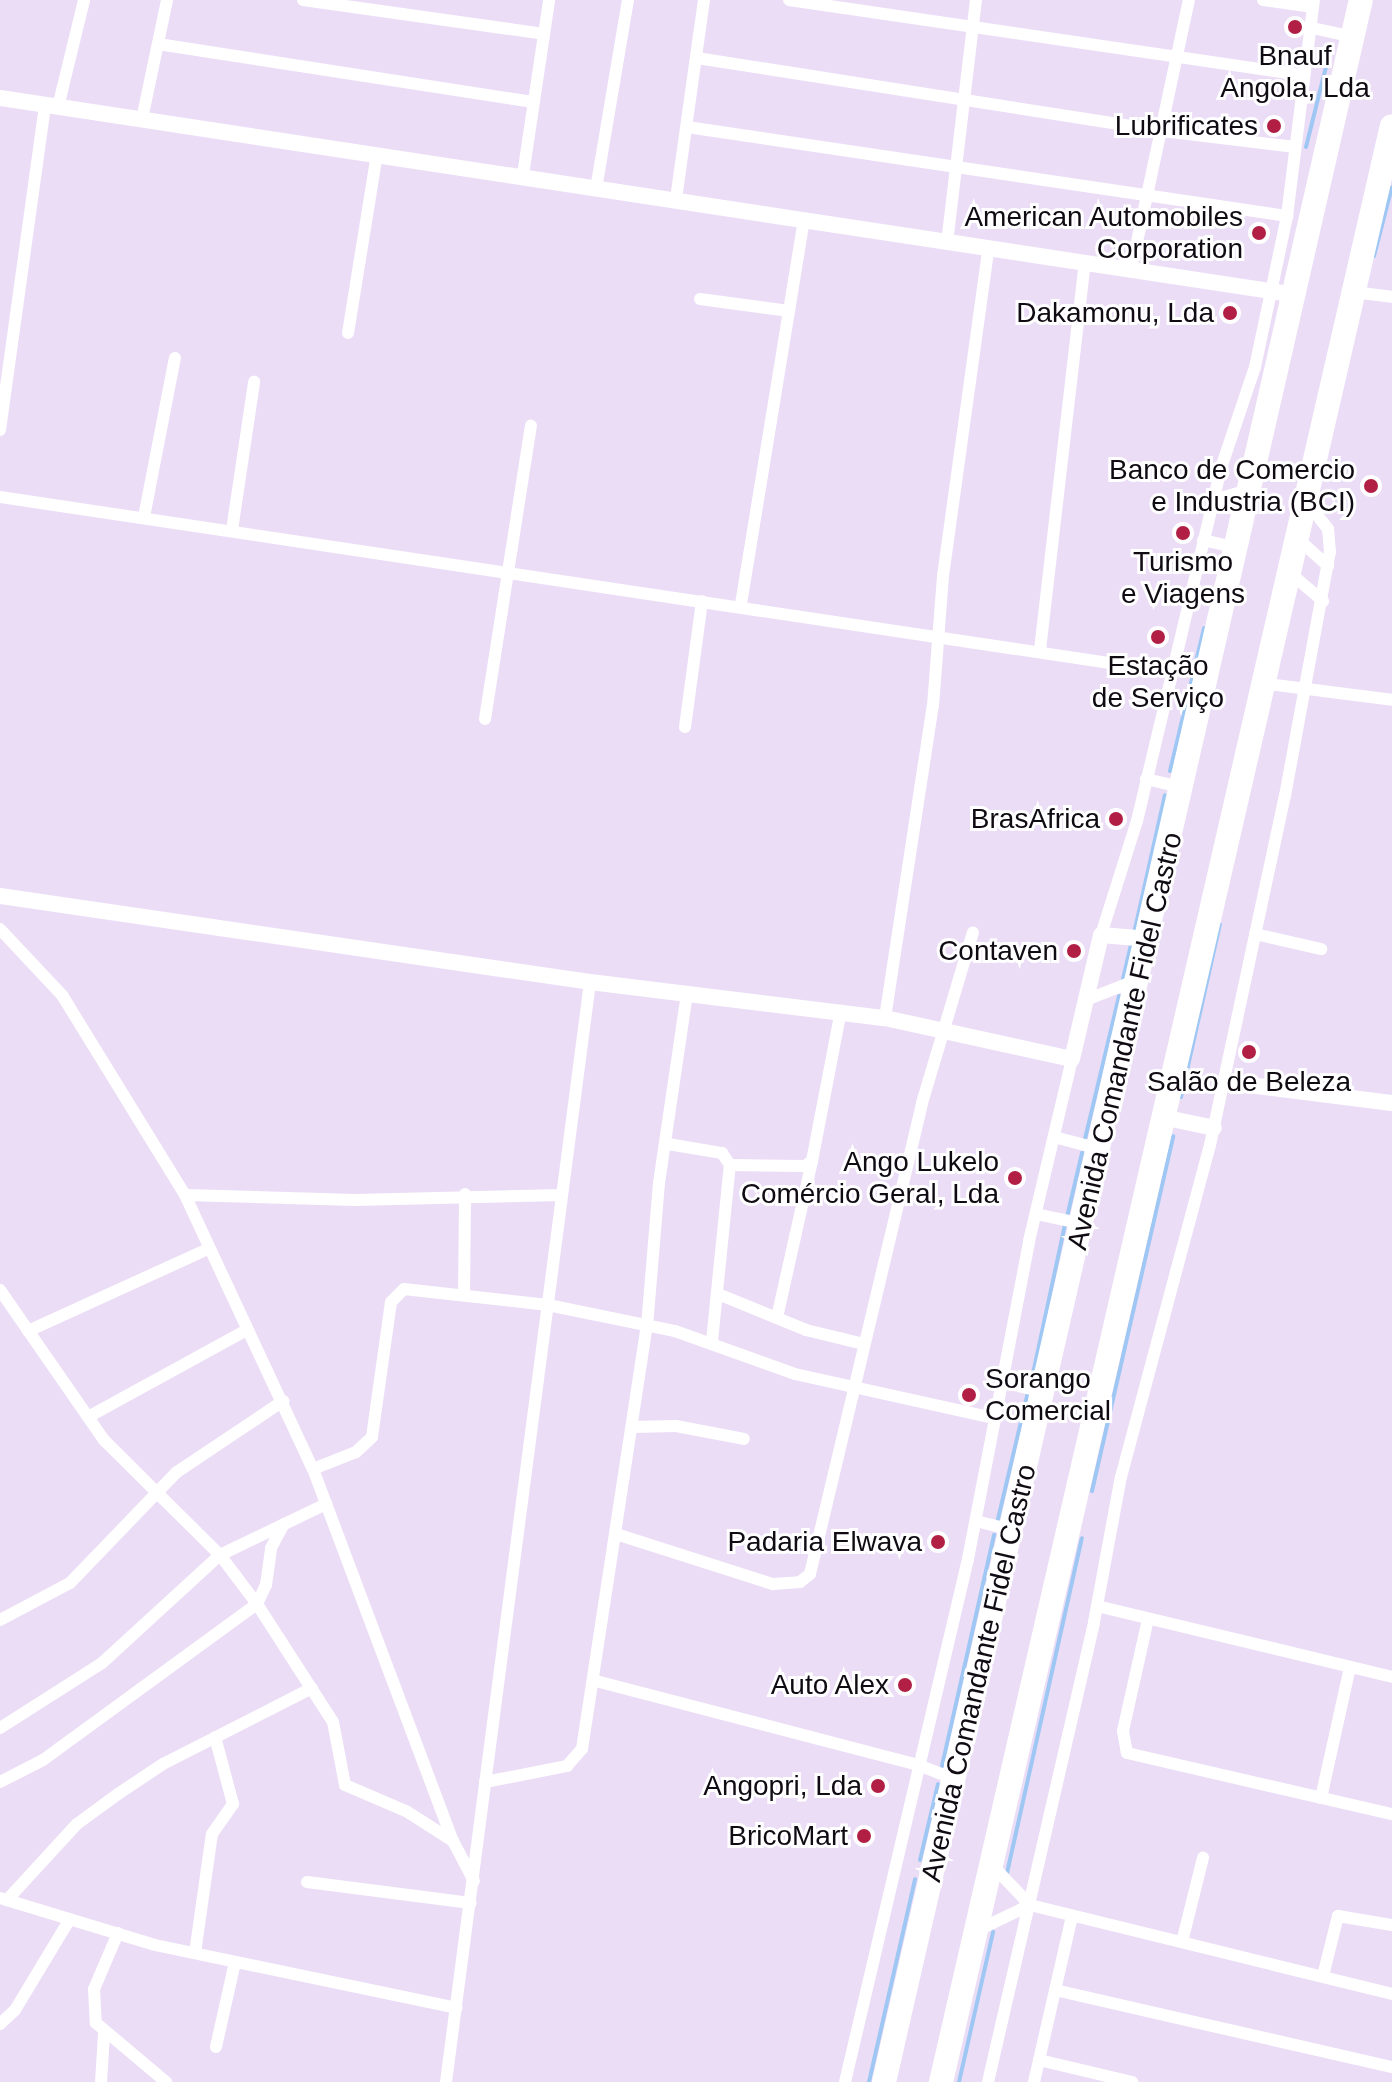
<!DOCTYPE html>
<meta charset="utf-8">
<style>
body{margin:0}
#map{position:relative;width:1392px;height:2082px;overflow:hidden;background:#ecddf6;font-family:Helvetica,sans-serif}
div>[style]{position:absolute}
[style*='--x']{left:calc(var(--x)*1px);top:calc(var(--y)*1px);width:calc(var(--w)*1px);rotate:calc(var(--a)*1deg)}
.stream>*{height:4px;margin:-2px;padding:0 2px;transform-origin:2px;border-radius:2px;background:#9fc7f4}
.minor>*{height:12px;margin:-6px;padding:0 6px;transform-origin:6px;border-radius:6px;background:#fff}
.tertiary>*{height:16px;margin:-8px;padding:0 8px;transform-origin:8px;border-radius:8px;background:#fff}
.motorway>*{height:24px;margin:-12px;padding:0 12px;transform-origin:12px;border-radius:12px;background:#fff}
.dots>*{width:22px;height:22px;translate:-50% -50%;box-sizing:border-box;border:4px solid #fff;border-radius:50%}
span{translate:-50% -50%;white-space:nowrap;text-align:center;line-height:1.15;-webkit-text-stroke:6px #fff;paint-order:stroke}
.poi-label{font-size:28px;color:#100b13}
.right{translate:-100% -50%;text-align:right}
.left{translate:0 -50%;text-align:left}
.street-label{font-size:28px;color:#100b13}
</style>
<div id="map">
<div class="stream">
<i style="--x:1306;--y:147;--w:82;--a:-76"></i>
<i style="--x:1374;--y:256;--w:71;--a:-75.4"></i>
<i style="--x:1170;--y:771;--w:147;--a:-76.6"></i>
<i style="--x:1135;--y:929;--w:137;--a:-77.4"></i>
<i style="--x:1123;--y:979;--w:35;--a:-77"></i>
<i style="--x:1181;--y:1097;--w:177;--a:-77.3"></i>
<i style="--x:1085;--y:1139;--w:147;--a:-76.6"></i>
<i style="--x:1067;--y:1217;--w:66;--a:-76.8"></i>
<i style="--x:1031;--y:1383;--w:162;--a:-77.9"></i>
<i style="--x:1092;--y:1491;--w:364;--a:-77.1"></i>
<i style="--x:998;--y:1519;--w:130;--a:-76.7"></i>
<i style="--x:942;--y:1766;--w:237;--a:-77.3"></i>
<i style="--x:920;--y:1860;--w:78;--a:-76.7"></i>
<i style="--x:1007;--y:1873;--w:343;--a:-77.4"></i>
<i style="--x:869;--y:2082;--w:208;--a:-77.2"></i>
<i style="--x:959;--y:2082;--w:154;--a:-77.2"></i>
</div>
<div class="minor">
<i style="--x:303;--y:0;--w:243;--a:8"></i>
<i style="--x:789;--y:0;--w:517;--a:8.33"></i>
<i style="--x:1263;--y:0;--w:49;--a:8.1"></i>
<i style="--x:1308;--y:27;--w:46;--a:12.5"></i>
<i style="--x:158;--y:44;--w:380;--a:8.8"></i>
<i style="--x:697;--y:58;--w:472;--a:8.9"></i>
<i style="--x:1163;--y:131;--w:133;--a:6.9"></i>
<i style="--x:58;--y:107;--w:110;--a:-76.3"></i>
<i style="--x:142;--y:119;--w:122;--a:-78.1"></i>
<i style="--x:687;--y:127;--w:607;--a:8.44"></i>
<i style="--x:523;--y:175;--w:177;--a:-81.5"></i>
<i style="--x:596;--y:189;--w:192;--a:-80.4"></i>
<i style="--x:676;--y:199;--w:201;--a:-82"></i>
<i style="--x:947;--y:243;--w:245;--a:-83.2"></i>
<i style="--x:1131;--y:270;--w:276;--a:-77.9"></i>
<i style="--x:1353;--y:292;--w:39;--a:7"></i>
<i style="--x:700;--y:299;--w:90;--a:7.7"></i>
<i style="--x:348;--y:333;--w:181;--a:-80.8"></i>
<i style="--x:0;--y:430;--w:329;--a:-82.1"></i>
<i style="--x:0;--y:497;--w:1183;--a:8.51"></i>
<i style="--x:1214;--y:508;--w:15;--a:-48"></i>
<i style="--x:1224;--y:497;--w:29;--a:-16"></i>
<i style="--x:144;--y:517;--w:162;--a:-79"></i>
<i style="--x:232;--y:530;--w:150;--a:-81.5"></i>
<i style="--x:1297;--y:538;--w:42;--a:42.1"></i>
<i style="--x:1203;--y:540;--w:36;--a:13"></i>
<i style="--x:1289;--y:572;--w:45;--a:40.5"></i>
<i style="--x:1191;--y:591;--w:37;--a:13"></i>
<i style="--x:741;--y:604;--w:390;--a:-80.7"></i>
<i style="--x:1040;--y:650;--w:390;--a:-83.4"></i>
<i style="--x:1260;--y:683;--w:133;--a:7.3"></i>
<i style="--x:485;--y:719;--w:297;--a:-81.1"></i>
<i style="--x:685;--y:727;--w:127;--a:-82.3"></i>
<i style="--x:1146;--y:779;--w:37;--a:13"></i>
<i style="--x:0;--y:929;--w:91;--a:46.8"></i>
<i style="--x:62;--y:995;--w:235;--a:58.4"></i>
<i style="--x:185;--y:1195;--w:302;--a:65"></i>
<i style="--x:313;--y:1469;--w:397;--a:69.4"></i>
<i style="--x:453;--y:1841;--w:45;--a:62.3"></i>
<i style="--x:1255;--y:934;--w:68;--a:12.8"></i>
<i style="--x:1101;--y:935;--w:120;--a:-72.5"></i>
<i style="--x:1137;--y:821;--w:363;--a:-76.6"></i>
<i style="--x:1221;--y:468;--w:107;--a:-71.4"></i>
<i style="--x:1255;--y:367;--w:154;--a:-78"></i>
<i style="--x:1287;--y:216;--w:218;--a:-82.9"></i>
<i style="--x:1086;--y:1000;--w:55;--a:-21.4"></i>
<i style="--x:885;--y:1018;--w:316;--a:-81.3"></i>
<i style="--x:933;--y:706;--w:130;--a:-85.6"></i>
<i style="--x:943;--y:576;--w:328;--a:-82.1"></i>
<i style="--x:1054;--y:1137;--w:48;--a:14.6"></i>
<i style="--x:668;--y:1144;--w:55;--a:9.5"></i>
<i style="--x:722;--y:1153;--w:14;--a:56"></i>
<i style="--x:812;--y:1161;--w:153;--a:-79.1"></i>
<i style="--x:185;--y:1195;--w:170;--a:1.7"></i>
<i style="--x:355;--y:1200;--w:207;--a:-1.4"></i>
<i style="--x:1036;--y:1214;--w:48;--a:12"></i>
<i style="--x:0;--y:1290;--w:183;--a:55.3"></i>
<i style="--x:104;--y:1440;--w:163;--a:44.8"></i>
<i style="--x:220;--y:1555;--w:61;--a:52.9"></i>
<i style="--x:257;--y:1604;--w:140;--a:57.2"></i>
<i style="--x:333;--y:1722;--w:64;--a:79.2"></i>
<i style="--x:345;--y:1785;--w:66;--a:23.1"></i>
<i style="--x:406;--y:1811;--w:56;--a:32.6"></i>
<i style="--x:718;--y:1294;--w:95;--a:22.2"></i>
<i style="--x:806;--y:1330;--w:60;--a:13.6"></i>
<i style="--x:464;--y:1295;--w:101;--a:-89.4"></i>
<i style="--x:28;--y:1331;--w:198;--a:-24.5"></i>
<i style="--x:712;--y:1341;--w:177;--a:-84.2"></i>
<i style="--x:730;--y:1165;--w:75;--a:0.8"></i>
<i style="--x:805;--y:1166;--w:9;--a:-36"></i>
<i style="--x:812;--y:1161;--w:160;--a:102.6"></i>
<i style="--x:1001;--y:1382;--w:44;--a:13.1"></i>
<i style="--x:88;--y:1417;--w:181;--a:-28.7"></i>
<i style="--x:632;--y:1427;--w:44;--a:-1.3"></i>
<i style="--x:676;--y:1426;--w:69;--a:10.8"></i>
<i style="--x:313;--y:1469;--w:46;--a:-21.6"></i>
<i style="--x:356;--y:1452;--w:22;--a:-43"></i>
<i style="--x:372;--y:1437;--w:136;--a:-82"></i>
<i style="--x:391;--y:1302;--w:18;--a:-45"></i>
<i style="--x:404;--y:1289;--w:145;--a:6.3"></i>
<i style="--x:548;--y:1305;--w:130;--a:11.6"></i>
<i style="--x:675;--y:1331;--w:127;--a:19.7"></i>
<i style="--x:795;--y:1374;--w:204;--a:12.5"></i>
<i style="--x:976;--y:1521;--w:37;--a:14"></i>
<i style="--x:616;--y:1534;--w:165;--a:17.7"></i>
<i style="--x:773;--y:1584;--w:27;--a:-4"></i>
<i style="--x:800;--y:1582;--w:13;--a:-39"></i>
<i style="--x:810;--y:1574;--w:484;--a:-76.6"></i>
<i style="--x:922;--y:1103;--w:178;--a:-73.4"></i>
<i style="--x:1097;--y:1606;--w:303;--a:13.5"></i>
<i style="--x:1148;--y:1619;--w:115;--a:102.6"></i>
<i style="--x:1123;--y:1731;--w:22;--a:80"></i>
<i style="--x:1127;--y:1753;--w:272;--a:13"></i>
<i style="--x:0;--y:1620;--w:79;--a:-27.9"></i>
<i style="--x:70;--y:1583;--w:154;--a:-46.1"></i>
<i style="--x:177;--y:1472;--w:128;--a:-33.8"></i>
<i style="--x:596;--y:1681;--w:333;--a:14.6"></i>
<i style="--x:918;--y:1765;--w:39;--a:21"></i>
<i style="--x:0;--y:1728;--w:121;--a:-32.5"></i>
<i style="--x:102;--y:1663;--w:160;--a:-42.5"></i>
<i style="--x:220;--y:1555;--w:118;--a:-25.7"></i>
<i style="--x:0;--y:1782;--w:48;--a:-27.1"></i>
<i style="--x:43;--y:1760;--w:265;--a:-36.1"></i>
<i style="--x:257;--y:1604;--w:21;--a:-65"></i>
<i style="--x:266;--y:1585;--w:37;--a:-82"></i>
<i style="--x:271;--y:1548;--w:27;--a:-62"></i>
<i style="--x:485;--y:1782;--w:84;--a:-11"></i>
<i style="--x:567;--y:1766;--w:23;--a:-49"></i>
<i style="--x:582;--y:1749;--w:428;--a:-81.3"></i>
<i style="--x:647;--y:1326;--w:144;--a:-85.2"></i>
<i style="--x:659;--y:1183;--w:192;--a:-81.6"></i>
<i style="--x:1321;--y:1798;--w:134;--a:-77.5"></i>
<i style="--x:991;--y:1864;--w:57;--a:46.4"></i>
<i style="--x:1030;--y:1905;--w:373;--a:13.8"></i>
<i style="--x:307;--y:1882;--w:165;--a:7.3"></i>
<i style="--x:0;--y:1898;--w:162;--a:16.9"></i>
<i style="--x:155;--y:1945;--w:308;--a:11.8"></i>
<i style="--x:7;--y:1900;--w:103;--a:-47.4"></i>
<i style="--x:77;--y:1824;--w:51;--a:-36.2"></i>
<i style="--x:118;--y:1794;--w:54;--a:-33.7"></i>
<i style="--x:163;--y:1764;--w:167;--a:-27"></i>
<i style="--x:976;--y:1931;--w:60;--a:-25.7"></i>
<i style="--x:118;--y:1933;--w:61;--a:113.2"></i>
<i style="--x:94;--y:1989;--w:34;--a:87"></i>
<i style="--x:96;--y:2023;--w:92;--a:40.1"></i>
<i style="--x:1182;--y:1942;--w:87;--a:-76"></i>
<i style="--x:195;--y:1953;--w:120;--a:-81.9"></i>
<i style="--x:212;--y:1834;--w:37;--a:-55"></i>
<i style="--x:233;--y:1804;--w:69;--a:-105"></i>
<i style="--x:1323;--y:1976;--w:62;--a:-76"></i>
<i style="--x:1338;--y:1916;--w:55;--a:9.5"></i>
<i style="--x:1055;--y:1990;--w:346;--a:12.9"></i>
<i style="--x:0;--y:2024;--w:21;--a:-43"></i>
<i style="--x:15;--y:2010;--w:106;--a:-58.9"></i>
<i style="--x:216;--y:2047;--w:87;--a:-77.4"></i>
<i style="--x:1039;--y:2060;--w:96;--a:13.3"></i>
<i style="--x:101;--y:2082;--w:48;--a:-86.4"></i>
<i style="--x:446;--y:2082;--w:1109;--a:-82.54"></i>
<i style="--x:845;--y:2082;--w:537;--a:-76.77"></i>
<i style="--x:968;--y:1559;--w:324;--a:-79.1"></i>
<i style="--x:1029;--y:1241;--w:187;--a:-76.7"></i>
<i style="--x:988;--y:2082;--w:472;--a:-77"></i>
<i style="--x:1094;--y:1622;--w:147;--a:-79.5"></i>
<i style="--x:1121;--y:1477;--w:344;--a:-75"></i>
<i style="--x:1210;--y:1145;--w:357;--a:-77.9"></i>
<i style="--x:1285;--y:796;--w:248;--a:-79.6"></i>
<i style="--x:1330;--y:552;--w:23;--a:-95"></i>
<i style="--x:1328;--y:529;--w:37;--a:-128"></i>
<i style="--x:1034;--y:2082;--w:170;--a:-77.1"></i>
</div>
<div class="tertiary">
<i style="--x:0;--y:98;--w:1312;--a:8.64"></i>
<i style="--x:0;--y:896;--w:596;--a:8.29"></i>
<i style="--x:590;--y:982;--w:297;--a:7"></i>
<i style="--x:885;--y:1018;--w:191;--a:12.4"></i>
<i style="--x:1072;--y:1059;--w:127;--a:-76.8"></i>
<i style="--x:1101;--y:935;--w:48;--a:4.8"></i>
<i style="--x:1225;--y:1082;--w:168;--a:7.2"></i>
<i style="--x:1162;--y:1117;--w:53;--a:11.9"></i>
</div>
<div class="motorway">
<i style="--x:884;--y:2082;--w:2136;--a:-77.1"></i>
<i style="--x:941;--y:2082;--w:2007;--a:-77.02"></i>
</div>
<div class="dots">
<i style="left:1295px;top:27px;background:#b11f44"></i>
<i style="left:1274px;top:126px;background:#b11f44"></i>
<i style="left:1259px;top:233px;background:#b11f44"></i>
<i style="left:1230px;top:313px;background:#b11f44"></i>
<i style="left:1371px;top:486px;background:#b11f44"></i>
<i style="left:1183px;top:533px;background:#b11f44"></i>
<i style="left:1158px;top:637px;background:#b11f44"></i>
<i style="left:1116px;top:819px;background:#b11f44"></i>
<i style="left:1074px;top:951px;background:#b11f44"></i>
<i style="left:1249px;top:1052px;background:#b11f44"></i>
<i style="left:1015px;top:1178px;background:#b11f44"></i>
<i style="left:969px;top:1395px;background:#b11f44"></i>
<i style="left:938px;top:1542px;background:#b11f44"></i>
<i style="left:905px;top:1685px;background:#b11f44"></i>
<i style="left:878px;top:1786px;background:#b11f44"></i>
<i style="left:864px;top:1836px;background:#b11f44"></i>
</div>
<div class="poi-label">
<span style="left:1295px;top:72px">Bnauf<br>Angola, Lda</span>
<span class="right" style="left:1258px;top:126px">Lubrificates</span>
<span class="right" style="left:1243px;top:233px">American Automobiles<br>Corporation</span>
<span class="right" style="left:1214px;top:313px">Dakamonu, Lda</span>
<span class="right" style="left:1355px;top:486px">Banco de Comercio<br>e Industria (BCI)</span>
<span style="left:1183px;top:578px">Turismo<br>e Viagens</span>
<span style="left:1158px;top:682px">Estação<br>de Serviço</span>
<span class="right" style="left:1100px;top:819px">BrasAfrica</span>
<span class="right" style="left:1058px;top:951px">Contaven</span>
<span style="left:1249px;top:1082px">Salão de Beleza</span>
<span class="right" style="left:999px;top:1178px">Ango Lukelo<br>Comércio Geral, Lda</span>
<span class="left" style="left:985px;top:1395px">Sorango<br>Comercial</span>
<span class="right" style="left:922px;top:1542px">Padaria Elwava</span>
<span class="right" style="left:889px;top:1685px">Auto Alex</span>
<span class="right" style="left:862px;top:1786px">Angopri, Lda</span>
<span class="right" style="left:848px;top:1836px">BricoMart</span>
</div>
<div class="street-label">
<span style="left:1125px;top:1041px;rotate:-77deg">Avenida Comandante Fidel Castro</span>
<span style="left:979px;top:1673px;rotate:-77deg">Avenida Comandante Fidel Castro</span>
</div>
</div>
